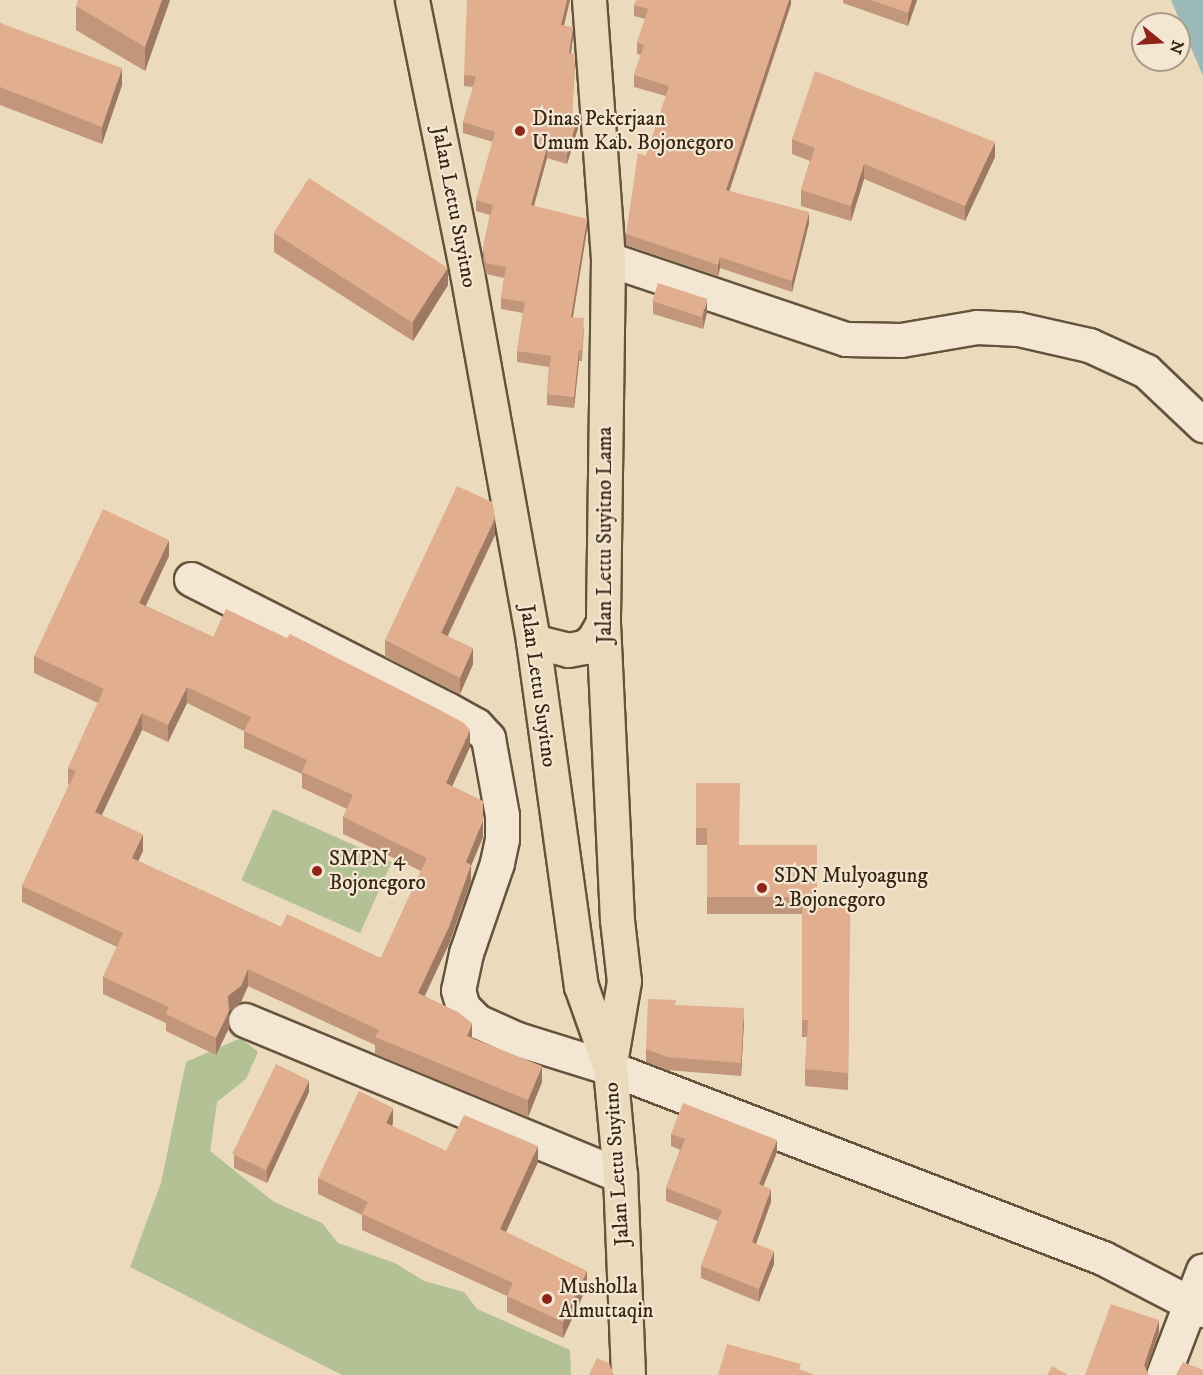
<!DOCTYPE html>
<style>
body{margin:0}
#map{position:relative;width:1203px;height:1375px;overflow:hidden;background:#ecdabd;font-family:"IM FELL DW Pica",serif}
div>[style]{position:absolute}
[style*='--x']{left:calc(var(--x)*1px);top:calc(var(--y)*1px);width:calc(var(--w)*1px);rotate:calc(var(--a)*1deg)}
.green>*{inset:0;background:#b3c195;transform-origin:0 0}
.water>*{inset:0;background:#9bb9b9}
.roads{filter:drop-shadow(2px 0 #65533c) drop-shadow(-2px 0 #65533c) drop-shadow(0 2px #65533c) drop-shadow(0 -2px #65533c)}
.minor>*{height:33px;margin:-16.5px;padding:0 16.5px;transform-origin:16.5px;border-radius:16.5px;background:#f3e7d4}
.major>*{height:33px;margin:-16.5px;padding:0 16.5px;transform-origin:16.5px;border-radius:16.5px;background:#ecdabd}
.wall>*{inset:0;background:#c2967b}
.shaded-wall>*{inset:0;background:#9e7a64}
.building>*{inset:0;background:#e1af8f;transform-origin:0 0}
.dots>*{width:16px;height:16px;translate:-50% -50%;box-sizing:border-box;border:3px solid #f3e7d4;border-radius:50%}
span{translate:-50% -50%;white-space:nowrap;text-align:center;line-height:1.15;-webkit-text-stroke:4.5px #f3e7d4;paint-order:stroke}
.poi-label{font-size:21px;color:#382611}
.left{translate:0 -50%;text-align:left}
.street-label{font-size:21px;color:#382611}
.north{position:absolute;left:1131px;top:12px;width:60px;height:60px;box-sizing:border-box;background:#f3e7d4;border:2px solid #a89a86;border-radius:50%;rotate:108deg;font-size:16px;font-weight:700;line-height:24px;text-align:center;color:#382611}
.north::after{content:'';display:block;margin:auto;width:21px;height:27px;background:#8f2418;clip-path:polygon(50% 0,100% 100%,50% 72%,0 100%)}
</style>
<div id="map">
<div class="green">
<i style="left:273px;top:809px;width:130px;height:78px;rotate:24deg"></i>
<i style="clip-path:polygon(241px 1038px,258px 1052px,246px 1079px,217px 1102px,210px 1151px,274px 1202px,322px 1223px,338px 1243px,395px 1263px,424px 1281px,464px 1292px,477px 1309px,570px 1350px,571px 1375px,342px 1375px,130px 1267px,161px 1183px,186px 1062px)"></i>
</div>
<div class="water">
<i style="clip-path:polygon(1171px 0,1203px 0,1203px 76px)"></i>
</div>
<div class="roads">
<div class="minor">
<i style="--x:608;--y:259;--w:251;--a:18.6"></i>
<i style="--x:846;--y:339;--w:55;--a:1"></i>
<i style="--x:901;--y:340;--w:77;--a:-9.7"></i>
<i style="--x:977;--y:327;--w:41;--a:2.8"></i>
<i style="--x:1018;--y:329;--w:73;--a:12.7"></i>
<i style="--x:1089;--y:345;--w:63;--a:24.5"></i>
<i style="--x:1146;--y:371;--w:79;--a:43.5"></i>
<i style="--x:191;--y:579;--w:287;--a:26.9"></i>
<i style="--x:447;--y:709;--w:33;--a:29"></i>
<i style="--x:476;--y:725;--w:18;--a:47"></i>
<i style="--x:488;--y:738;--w:78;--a:79.7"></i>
<i style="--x:502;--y:815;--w:24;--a:90"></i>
<i style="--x:502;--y:839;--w:25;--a:102"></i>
<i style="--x:497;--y:863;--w:95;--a:109"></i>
<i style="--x:466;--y:953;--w:38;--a:102"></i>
<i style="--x:458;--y:990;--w:18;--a:74"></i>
<i style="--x:463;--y:1007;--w:20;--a:45"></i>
<i style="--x:477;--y:1021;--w:44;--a:24.2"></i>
<i style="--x:517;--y:1039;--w:97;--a:17.3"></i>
<i style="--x:610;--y:1068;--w:528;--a:21.08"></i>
<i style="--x:1103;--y:1258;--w:113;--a:27.5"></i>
<i style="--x:245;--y:1020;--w:406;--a:22.5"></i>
<i style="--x:1163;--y:1375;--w:112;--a:-69.1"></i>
</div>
<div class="major">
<i style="--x:412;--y:0;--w:278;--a:78.6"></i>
<i style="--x:467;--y:273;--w:374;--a:79.8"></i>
<i style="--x:533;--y:641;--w:348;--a:82.1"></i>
<i style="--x:581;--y:986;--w:87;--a:70.5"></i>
<i style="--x:610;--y:1068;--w:107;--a:84.7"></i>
<i style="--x:620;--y:1175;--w:200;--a:87.7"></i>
<i style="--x:589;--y:0;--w:260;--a:85.8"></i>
<i style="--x:608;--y:259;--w:364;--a:90.8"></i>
<i style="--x:603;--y:623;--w:297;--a:87.3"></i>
<i style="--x:617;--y:920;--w:61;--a:83.5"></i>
<i style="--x:624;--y:981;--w:83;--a:99.7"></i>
<i style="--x:533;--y:641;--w:36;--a:14"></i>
<i style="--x:568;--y:650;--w:16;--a:-11"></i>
<i style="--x:584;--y:647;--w:11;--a:-38"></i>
<i style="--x:593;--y:640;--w:20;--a:-60"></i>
</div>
</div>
<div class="wall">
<i style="clip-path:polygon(170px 0,145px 71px,76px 30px,76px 6px)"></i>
<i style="clip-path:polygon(570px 0,564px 26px,573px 38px,571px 54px,575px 65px,572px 115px,578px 128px,567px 164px,547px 158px,534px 206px,587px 230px,573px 317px,584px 329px,582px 361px,579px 361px,574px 408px,547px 405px,547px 394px,549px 367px,517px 362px,517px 351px,523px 313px,501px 309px,501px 298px,504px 278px,486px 274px,483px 259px,483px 248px,490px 215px,476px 211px,476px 200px,493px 142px,463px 133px,463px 122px,473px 87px,464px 86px,464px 75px)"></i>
<i style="clip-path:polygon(791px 0,791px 4px,729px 191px,809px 223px,792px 292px,720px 268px,718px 276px,626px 245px,626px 234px,646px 156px,666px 96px,634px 87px,634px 75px,641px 55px,637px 54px,637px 43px,645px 19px,634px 16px,634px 5px)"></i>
<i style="clip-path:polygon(843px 0,917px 0,908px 26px,843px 3px)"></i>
<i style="clip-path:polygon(0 23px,122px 85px,102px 144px,0 105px)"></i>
<i style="clip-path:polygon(792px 139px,995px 157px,965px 221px,864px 179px,851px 221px,801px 206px,801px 190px,810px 161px,792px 154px)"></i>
<i style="clip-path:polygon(274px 233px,448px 285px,413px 341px,274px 252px)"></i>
<i style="clip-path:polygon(653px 301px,707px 312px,703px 329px,653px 314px)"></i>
<i style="clip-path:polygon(495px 535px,448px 636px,473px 664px,460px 694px,385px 657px,385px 640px)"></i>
<i style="clip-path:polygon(evenodd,169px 556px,146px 606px,213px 637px,470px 747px,452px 786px,483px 837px,471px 866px,471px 881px,449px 944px,425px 996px,472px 1038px,542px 1082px,528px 1117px,375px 1054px,375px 1045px,248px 986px,241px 1002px,229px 1012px,229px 1028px,216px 1055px,166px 1031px,166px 1023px,103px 994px,103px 977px,117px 947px,22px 902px,22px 886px,69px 785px,68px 784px,68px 768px,98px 703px,34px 673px,34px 656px,169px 556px,187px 703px,244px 731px,244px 748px,302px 774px,302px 788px,347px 809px,343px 817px,343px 834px,421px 871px,381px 958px,281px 927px,138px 861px,143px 851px,102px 815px,142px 730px,168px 742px,187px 703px)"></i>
<i style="clip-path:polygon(696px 783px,739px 845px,817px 845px,817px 905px,850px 904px,848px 1090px,805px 1086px,805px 1069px,807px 1037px,802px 1037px,802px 914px,707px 914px,707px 845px,696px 845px)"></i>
<i style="clip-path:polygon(675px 1005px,744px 1021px,741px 1076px,667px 1070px,646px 1062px,646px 1049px)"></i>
<i style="clip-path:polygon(309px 1092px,267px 1183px,234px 1168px,234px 1155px)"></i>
<i style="clip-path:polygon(393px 1123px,392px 1126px,446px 1151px,538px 1162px,506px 1232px,587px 1287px,563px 1338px,507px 1312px,507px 1296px,362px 1230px,362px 1215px,318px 1194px,318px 1178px)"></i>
<i style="clip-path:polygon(671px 1134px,777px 1152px,763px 1186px,771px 1202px,756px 1244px,774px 1264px,759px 1302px,701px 1278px,701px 1266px,718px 1221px,666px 1201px,666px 1188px,680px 1150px,671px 1146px)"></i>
</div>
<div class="shaded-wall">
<i style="clip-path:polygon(162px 0,170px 0,145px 71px,145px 47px)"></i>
<i style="clip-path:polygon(567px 0,570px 0,561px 36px,561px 25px)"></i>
<i style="clip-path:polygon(789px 0,791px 0,791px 4px,726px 201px,726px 190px)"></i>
<i style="clip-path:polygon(912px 0,917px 0,908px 26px,908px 13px)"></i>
<i style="clip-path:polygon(573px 27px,573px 38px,569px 65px,569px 53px)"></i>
<i style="clip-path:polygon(122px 68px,122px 85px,102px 144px,102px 127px)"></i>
<i style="clip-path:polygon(578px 117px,578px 128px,567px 164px,567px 153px)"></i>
<i style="clip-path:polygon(995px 142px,995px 157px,965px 221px,965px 206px)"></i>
<i style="clip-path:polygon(547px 147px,547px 158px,531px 216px,531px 205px)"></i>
<i style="clip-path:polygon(864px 164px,864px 179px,851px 221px,851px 206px)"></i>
<i style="clip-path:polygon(809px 212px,809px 223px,792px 292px,792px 281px)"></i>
<i style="clip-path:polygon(587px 219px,587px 230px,571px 328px,571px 317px)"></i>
<i style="clip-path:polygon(720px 257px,720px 268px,718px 276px,718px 265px)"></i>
<i style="clip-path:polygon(448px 267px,448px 285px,413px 341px,413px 322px)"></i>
<i style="clip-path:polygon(707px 299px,707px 312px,703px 329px,703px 316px)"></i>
<i style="clip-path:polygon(579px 350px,579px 361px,574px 408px,574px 397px)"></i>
<i style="clip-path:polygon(495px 518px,495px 535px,441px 649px,441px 633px)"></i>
<i style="clip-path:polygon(169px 540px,169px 556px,139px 619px,139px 603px)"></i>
<i style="clip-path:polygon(473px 648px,473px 664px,460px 694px,460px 678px)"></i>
<i style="clip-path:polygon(187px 687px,187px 703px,168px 742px,168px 725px)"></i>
<i style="clip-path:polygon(142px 713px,142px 730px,95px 829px,95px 812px)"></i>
<i style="clip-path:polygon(470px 730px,470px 747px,446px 800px,446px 783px)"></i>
<i style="clip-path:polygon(483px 820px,483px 837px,471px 866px,471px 881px,449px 944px,418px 1009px,418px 993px,466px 862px)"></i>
<i style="clip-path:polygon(143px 834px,143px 851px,132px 874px,132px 858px)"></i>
<i style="clip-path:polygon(248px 969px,248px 986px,241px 1002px,229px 1012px,229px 1028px,216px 1055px,216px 1038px,228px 996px)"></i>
<i style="clip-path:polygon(744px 1008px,744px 1021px,741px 1076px,741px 1063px)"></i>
<i style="clip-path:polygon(472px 1023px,472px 1039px,467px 1036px)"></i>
<i style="clip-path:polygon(542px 1066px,542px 1082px,528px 1117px,528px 1100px)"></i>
<i style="clip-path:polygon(309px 1080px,309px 1092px,267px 1183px,267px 1170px)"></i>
<i style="clip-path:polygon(393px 1108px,393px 1123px,386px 1139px,386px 1123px)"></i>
<i style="clip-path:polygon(777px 1140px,777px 1152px,759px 1197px,759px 1184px)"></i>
<i style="clip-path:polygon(538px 1146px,538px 1162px,500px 1245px,500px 1229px)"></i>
<i style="clip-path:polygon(771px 1189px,771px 1202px,752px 1255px,752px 1242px)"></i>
<i style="clip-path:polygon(774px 1251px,774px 1264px,759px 1302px,759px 1289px)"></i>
<i style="clip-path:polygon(587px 1271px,587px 1287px,563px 1338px,563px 1322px)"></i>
<i style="clip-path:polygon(1159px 1320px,1159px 1332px,1145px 1375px,1144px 1365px)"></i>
</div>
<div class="building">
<i style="clip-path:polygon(78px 0,162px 0,145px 47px,76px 6px)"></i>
<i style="clip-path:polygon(467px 0,567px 0,561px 25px,573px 27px,569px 53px,575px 54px,572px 115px,578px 117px,567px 153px,547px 147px,531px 205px,587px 219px,571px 317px,584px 318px,582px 350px,579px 350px,574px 397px,547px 394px,551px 356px,517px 351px,525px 302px,501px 298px,506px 267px,486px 263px,483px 248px,493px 205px,476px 200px,495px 132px,463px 122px,476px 76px,464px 75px)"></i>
<i style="clip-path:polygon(636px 0,789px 0,726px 190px,809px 212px,792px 281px,720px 257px,718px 265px,626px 234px,638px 153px,646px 156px,669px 86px,634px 75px,644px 45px,637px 43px,648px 9px,634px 5px)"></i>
<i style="clip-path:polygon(871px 0,912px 0,908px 13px)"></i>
<i style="clip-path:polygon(0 23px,122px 68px,102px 127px,0 87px)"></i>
<i style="clip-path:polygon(815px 71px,995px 142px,965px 206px,864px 164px,851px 206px,801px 190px,815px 148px,792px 139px)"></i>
<i style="left:309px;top:178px;width:165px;height:65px;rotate:33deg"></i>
<i style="left:658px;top:283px;width:52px;height:19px;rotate:18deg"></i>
<i style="clip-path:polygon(457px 486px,492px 502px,495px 518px,441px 633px,473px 648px,460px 678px,385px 640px)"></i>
<i style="clip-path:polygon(evenodd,103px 509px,169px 540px,139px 603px,213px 637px,226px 609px,287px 638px,290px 634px,438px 709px,464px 723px,470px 730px,446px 783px,483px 801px,483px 820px,466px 862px,471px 865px,449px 927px,418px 993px,458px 1012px,472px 1023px,467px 1036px,542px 1066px,528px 1100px,375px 1037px,379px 1030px,248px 969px,241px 986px,228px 996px,229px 1011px,216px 1038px,166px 1014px,169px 1007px,103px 977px,123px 933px,22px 886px,76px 771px,68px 768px,104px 689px,34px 656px,103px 509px,187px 687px,251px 717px,244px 731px,307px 760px,302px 772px,353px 795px,343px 817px,427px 858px,381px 958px,287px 914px,281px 927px,132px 858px,143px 834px,95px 812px,142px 713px,168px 725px,187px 687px)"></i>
<i style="clip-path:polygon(696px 783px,740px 783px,739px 845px,817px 845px,817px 897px,707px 897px,707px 828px,696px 828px)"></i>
<i style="clip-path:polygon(850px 904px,848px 1073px,805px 1069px,808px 1020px,802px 1020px,802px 905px)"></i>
<i style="clip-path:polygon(648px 999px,676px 1000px,675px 1005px,744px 1008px,741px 1063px,667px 1057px,646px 1049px)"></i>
<i style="left:276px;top:1064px;width:37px;height:100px;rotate:26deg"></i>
<i style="clip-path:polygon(359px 1091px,393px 1108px,386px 1123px,446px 1151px,464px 1115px,538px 1146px,500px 1229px,587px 1271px,563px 1322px,507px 1296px,513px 1283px,362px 1214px,368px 1202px,318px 1178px)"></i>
<i style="clip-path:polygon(683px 1103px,777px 1140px,759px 1184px,771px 1189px,752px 1242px,774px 1251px,759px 1289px,701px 1266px,722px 1210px,666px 1188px,685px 1139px,671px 1134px)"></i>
<i style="clip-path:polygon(1111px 1304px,1159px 1320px,1144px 1365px,1149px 1375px,1085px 1375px)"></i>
<i style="clip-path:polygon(727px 1344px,801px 1364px,799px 1369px,815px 1375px,718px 1375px)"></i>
<i style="clip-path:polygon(597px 1358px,609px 1363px,613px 1373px,615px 1375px,589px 1375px)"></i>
<i style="clip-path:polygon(1183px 1362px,1203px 1370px,1203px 1375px,1176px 1375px)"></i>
<i style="clip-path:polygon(1052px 1366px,1068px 1375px,1047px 1375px)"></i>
</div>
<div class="dots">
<i style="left:520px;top:131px;background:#8f2418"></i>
<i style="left:317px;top:871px;background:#8f2418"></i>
<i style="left:762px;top:888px;background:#8f2418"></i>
<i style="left:547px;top:1299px;background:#8f2418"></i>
</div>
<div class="poi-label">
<span class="left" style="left:532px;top:131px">Dinas Pekerjaan<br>Umum Kab. Bojonegoro</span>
<span class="left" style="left:329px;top:871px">SMPN 4<br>Bojonegoro</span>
<span class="left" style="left:774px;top:888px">SDN Mulyoagung<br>2 Bojonegoro</span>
<span class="left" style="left:559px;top:1299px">Musholla<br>Almuttaqin</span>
</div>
<div class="street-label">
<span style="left:454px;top:207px;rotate:79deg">Jalan Lettu Suyitno</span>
<span style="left:605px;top:535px;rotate:-90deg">Jalan Lettu Suyitno Lama</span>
<span style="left:538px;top:686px;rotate:82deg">Jalan Lettu Suyitno</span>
<span style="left:617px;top:1164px;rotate:-94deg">Jalan Lettu Suyitno</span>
</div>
<div class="north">N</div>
</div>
